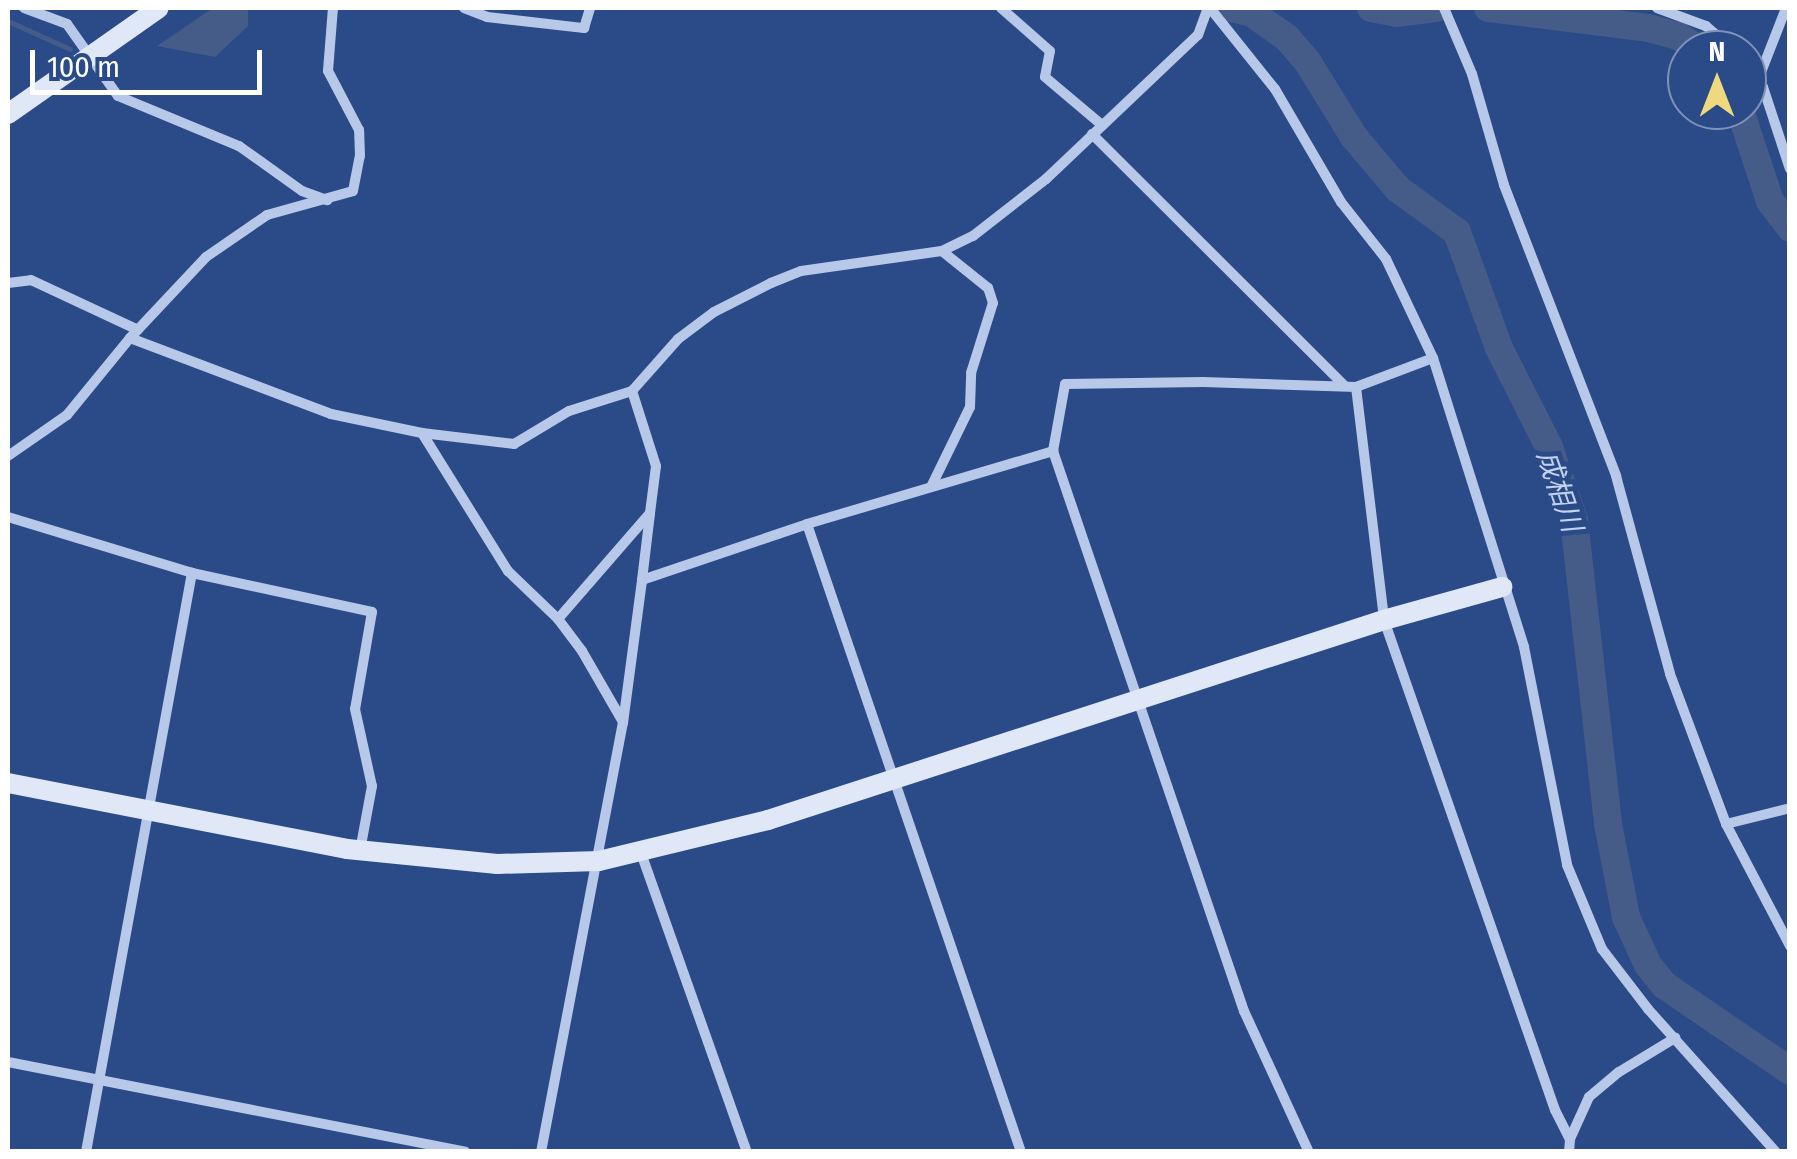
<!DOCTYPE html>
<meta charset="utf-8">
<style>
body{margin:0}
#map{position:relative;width:1797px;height:1159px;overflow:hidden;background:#2a4a88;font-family:"Fira Sans Condensed","Noto Sans JP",sans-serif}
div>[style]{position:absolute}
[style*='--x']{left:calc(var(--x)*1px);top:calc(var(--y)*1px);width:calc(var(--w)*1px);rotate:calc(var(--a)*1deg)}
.water>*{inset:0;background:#465c88}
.stream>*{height:5px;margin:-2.5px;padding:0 2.5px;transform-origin:2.5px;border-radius:2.5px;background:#465c88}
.river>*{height:28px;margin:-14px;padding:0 14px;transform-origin:14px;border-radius:14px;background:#465c88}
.street>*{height:10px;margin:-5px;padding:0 5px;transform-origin:5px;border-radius:5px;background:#b7c8e8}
.secondary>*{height:20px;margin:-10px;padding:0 10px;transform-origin:10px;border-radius:10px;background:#e0e8f7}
span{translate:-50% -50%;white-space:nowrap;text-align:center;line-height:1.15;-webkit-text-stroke:10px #2a4a88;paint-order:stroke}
.water-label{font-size:28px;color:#c3d2ef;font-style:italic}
.frame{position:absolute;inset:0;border:10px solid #fff;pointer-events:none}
.north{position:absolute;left:1667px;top:30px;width:100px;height:100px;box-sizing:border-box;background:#2a4a88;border:2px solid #7f92b8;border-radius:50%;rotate:0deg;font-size:28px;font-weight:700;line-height:40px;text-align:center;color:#fff}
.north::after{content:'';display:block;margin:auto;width:35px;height:45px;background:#eed97e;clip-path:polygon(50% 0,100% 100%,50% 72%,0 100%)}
.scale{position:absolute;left:30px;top:50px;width:232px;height:45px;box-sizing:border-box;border:5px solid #fff;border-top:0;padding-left:12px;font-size:30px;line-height:35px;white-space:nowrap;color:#fff;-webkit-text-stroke:8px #2a4a88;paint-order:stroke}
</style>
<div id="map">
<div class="water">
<i style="clip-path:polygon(213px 8px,248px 8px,248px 26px,215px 57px,157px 46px)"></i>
</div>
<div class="stream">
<i style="--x:8;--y:21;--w:68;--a:24.3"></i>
</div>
<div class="river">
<i style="--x:1231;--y:8;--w:22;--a:13"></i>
<i style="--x:1252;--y:13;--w:43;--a:35.5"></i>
<i style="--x:1287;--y:38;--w:30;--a:49"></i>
<i style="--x:1307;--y:61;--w:89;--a:58.3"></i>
<i style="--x:1354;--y:137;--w:68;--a:49.8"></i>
<i style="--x:1398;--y:189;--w:73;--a:36.1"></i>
<i style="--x:1457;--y:232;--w:123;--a:70.1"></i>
<i style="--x:1499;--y:348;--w:111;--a:63.2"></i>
<i style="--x:1549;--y:447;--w:77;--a:71.1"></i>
<i style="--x:1574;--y:520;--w:306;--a:83.6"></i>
<i style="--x:1608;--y:824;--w:95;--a:79"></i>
<i style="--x:1626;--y:917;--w:53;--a:65.4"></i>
<i style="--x:1648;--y:965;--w:26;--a:51"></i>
<i style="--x:1664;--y:985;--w:153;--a:34.3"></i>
<i style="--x:1371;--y:8;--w:25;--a:11"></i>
<i style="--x:1396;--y:13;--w:40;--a:-7.1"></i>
<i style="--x:1488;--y:8;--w:161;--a:7.1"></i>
<i style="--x:1648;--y:28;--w:31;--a:15"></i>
<i style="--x:1678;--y:36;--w:26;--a:32"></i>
<i style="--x:1740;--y:110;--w:96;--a:71.8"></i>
<i style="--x:1770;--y:201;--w:34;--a:53"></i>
</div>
<div class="street">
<i style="--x:24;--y:8;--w:46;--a:20.4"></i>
<i style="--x:67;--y:24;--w:88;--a:54.7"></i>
<i style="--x:118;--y:96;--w:131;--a:22.5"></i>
<i style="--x:239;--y:146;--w:77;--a:35.5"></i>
<i style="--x:302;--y:191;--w:27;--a:20"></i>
<i style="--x:464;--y:8;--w:25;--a:21"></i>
<i style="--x:487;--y:17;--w:98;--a:6.5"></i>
<i style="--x:584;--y:28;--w:21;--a:-73"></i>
<i style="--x:1001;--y:8;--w:65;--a:41.3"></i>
<i style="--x:1050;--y:51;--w:26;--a:101"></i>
<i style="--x:1045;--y:77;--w:75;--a:40.1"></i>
<i style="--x:1210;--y:8;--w:104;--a:51.3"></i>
<i style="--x:1275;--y:89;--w:131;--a:59.7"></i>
<i style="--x:1341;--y:202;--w:73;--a:51.7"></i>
<i style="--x:1386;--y:259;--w:110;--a:64.6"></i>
<i style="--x:1433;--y:358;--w:303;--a:72.5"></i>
<i style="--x:1524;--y:647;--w:222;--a:78.8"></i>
<i style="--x:1567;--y:865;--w:91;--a:67.4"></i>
<i style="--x:1602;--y:949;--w:76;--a:52.5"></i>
<i style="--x:1648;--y:1009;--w:192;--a:48.2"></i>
<i style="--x:1444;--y:8;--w:72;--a:67"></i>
<i style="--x:1472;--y:74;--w:116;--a:73.9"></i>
<i style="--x:1504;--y:185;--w:312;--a:68.9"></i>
<i style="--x:1616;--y:476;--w:205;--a:74.7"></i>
<i style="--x:1670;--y:674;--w:160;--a:69.5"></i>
<i style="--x:1726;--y:824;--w:138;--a:62.3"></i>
<i style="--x:1657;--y:8;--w:52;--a:20.2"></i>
<i style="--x:1706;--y:26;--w:37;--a:41"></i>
<i style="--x:1747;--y:65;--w:27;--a:54"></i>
<i style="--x:1763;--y:87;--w:86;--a:71.8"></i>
<i style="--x:1758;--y:80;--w:77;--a:-68.7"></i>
<i style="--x:1092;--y:134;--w:357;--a:44.9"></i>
<i style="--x:8;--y:283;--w:23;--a:-7"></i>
<i style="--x:31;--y:280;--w:118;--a:25"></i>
<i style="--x:130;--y:338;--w:215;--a:20.7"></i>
<i style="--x:331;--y:414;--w:93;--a:11.8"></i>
<i style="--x:422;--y:433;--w:93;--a:6.8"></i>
<i style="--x:514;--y:444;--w:64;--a:-31"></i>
<i style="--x:569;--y:411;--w:66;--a:-17.6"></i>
<i style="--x:632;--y:391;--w:69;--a:-48.5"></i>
<i style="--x:678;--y:339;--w:45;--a:-36.9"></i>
<i style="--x:714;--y:312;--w:64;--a:-27"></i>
<i style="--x:771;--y:283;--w:32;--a:-22"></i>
<i style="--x:801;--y:271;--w:142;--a:-8.1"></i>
<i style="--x:942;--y:251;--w:34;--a:-26"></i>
<i style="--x:973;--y:236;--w:93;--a:-38"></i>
<i style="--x:1046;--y:179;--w:209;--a:-43.5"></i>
<i style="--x:1198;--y:35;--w:29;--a:-70"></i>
<i style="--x:1356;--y:387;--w:235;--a:83.1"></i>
<i style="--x:1384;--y:620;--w:519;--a:70.76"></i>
<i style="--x:1555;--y:1110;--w:33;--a:63"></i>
<i style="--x:1570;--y:1139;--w:13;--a:94"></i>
<i style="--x:422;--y:433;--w:163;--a:58.1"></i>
<i style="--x:508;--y:571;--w:69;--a:43.8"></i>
<i style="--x:558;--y:619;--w:40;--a:53"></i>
<i style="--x:582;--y:651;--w:82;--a:60"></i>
<i style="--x:1053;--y:451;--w:68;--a:-79.8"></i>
<i style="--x:1065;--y:384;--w:138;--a:-0.8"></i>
<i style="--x:1203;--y:382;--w:153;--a:1.9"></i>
<i style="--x:1356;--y:387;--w:82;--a:-20.6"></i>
<i style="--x:8;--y:456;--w:72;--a:-34.8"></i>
<i style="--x:67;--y:415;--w:99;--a:-50.7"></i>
<i style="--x:130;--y:338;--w:111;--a:-46.8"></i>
<i style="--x:206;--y:257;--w:74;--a:-34.5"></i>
<i style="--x:267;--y:215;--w:89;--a:-15.6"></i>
<i style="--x:353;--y:191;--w:36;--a:-79"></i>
<i style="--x:360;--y:156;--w:26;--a:-92"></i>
<i style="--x:359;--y:130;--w:67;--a:-117.7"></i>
<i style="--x:328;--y:71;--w:63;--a:-85.5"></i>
<i style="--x:931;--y:487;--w:89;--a:-64"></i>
<i style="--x:970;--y:407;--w:34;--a:-88"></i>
<i style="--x:971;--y:373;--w:73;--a:-72.6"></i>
<i style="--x:993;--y:303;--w:16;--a:-108"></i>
<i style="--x:988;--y:288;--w:59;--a:-141.2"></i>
<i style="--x:8;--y:517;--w:192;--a:16.9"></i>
<i style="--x:807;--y:524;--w:663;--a:71.18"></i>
<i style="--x:642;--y:580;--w:66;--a:-83.1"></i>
<i style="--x:558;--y:619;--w:140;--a:-49"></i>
<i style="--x:650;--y:513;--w:47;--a:-82.7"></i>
<i style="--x:656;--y:466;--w:79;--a:-107.7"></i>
<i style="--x:1726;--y:824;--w:66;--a:-14"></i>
<i style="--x:641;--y:853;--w:317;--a:70.5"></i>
<i style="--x:8;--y:1062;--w:466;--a:11.1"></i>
<i style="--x:1570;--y:1139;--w:46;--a:-65.7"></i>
<i style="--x:1589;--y:1097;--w:39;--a:-40"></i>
<i style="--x:1619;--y:1072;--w:66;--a:-31.3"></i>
<i style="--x:86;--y:1152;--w:589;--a:-79.63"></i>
<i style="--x:192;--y:573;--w:184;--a:12.2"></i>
<i style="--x:372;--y:612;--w:98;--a:99.9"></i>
<i style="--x:355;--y:709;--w:79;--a:77.6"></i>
<i style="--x:372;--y:786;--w:66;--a:100.5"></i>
<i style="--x:541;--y:1152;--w:437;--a:-79.2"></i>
<i style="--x:623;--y:723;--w:144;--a:-82.4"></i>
<i style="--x:642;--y:580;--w:174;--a:-18.7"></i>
<i style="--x:807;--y:524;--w:257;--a:-16.5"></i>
<i style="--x:1053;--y:451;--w:592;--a:71.17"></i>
<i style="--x:1244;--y:1011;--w:155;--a:65.3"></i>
</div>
<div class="secondary">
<i style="--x:8;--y:114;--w:184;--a:-35.1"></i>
<i style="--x:8;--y:783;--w:345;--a:11"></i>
<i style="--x:347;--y:849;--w:151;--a:5.7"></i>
<i style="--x:497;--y:864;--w:102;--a:-1.7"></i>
<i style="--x:599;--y:861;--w:174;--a:-13.6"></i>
<i style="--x:768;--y:820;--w:648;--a:-17.99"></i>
<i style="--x:1384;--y:620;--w:123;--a:-15.6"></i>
</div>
<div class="water-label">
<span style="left:1559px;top:491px;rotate:71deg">成相川</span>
</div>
<div class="frame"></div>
<div class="north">N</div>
<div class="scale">100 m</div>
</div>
